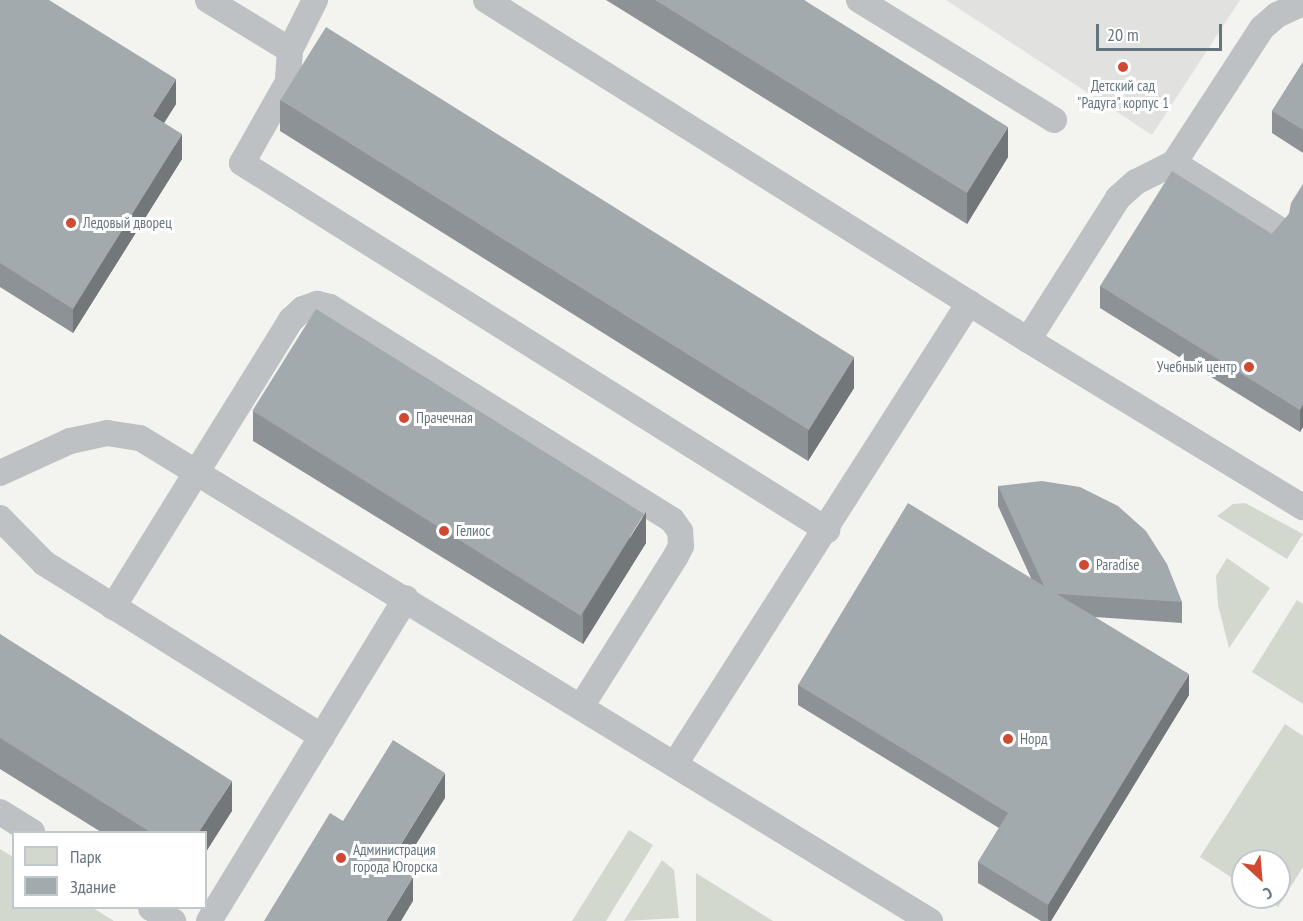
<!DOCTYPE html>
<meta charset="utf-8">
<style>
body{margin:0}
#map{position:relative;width:1303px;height:921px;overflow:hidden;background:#f3f3f0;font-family:"PT Sans Narrow",sans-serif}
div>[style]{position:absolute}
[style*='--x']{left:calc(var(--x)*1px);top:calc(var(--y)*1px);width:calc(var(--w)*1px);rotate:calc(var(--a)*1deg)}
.built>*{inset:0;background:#e1e2e0}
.green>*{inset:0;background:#d3d8cf}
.lane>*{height:26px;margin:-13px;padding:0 13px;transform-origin:13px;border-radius:13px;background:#bdc1c4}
.wall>*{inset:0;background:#8c9296}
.shaded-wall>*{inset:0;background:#72777a}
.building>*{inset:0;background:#a3aaae;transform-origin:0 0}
.dots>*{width:16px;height:16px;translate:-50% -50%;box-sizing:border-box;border:3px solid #fff;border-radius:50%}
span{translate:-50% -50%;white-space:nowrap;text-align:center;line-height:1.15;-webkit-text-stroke:6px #fff;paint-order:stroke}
.poi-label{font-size:15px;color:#65757e}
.left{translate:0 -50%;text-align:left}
.right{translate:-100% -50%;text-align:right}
.legend{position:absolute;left:12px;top:831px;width:195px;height:78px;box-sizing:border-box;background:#fff;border:2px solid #c1c8cb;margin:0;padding:8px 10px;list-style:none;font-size:18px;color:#65757e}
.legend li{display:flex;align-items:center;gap:12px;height:30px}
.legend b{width:30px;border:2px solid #c1c8cb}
.north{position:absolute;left:1231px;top:849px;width:60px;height:60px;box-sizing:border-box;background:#fff;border:2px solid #c1c8cb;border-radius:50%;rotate:154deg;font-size:16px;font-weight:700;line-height:24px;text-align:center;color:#65757e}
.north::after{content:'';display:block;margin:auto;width:21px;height:27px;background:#d04933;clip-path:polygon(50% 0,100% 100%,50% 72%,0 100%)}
.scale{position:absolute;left:1096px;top:24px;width:126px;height:27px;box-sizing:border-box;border:3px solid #65757e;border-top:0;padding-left:8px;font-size:18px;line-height:21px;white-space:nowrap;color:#65757e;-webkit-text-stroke:4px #fff;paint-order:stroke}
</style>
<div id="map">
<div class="built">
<i style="clip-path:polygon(946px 0,1240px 0,1152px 135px)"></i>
</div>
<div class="green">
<i style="clip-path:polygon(1245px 503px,1303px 534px,1287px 559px,1217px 516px,1233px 504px)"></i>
<i style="clip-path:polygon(1227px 558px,1270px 588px,1229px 648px,1218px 605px,1216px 576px)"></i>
<i style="clip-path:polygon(1297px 600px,1303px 604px,1303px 704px,1252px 672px)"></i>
<i style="clip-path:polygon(1285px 724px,1303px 736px,1303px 867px,1278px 907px,1262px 897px,1279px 897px,1279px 861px,1243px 861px,1243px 885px,1200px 857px)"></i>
<i style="clip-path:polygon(629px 830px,653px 845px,606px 921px,572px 921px)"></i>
<i style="clip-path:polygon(0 849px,13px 857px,14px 908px,93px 908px,114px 921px,0 921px)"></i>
<i style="clip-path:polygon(662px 860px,674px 870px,679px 918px,624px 921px)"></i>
<i style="clip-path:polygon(696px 873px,773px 921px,696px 921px)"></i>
</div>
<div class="lane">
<i style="--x:208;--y:0;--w:96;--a:31.4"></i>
<i style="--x:290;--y:50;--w:56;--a:-63.4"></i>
<i style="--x:486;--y:0;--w:640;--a:32.1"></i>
<i style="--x:1028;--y:340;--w:322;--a:31.3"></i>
<i style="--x:859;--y:0;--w:229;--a:31.6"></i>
<i style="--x:290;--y:50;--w:32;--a:94"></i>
<i style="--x:288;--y:82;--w:93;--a:119.6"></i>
<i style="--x:242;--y:163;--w:691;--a:32.1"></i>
<i style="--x:1174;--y:163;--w:122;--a:32.3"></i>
<i style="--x:1028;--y:340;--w:168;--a:-57.6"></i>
<i style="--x:1118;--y:198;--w:24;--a:-42"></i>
<i style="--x:1136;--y:182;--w:42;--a:-26.6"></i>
<i style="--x:1174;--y:163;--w:161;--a:-56.9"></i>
<i style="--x:1262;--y:28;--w:20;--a:-41"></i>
<i style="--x:1277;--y:15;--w:29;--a:-25"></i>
<i style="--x:0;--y:473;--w:77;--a:-24.6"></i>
<i style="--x:70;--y:441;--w:38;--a:-12"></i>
<i style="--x:107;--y:433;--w:33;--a:9"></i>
<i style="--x:140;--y:438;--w:926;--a:31.44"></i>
<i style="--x:0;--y:518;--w:63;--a:45.6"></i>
<i style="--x:44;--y:563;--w:328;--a:32"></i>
<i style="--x:113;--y:607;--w:338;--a:-58.2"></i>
<i style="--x:291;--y:320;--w:16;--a:-43"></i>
<i style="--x:303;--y:309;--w:15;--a:-20"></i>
<i style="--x:317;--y:304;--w:13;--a:13"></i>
<i style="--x:330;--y:307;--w:403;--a:31.9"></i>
<i style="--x:672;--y:520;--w:14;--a:54"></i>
<i style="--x:680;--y:531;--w:15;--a:86"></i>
<i style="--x:681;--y:546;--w:11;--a:117"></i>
<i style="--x:676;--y:556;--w:176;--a:122.2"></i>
<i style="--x:675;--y:764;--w:547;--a:-57.47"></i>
<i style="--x:0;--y:812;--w:38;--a:32"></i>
<i style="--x:151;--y:908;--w:26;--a:31"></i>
<i style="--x:209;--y:921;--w:378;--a:-58.6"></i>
</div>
<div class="wall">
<i style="clip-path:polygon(0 0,176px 104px,164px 123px,182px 159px,73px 333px,0 287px)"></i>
<i style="clip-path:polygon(606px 0,804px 0,1008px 157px,967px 224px)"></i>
<i style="clip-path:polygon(1303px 62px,1303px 153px,1272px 133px,1272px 111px)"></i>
<i style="clip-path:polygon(280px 100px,854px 388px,808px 461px,280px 131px)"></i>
<i style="clip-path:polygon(1303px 184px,1303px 427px,1300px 432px,1100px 308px,1100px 286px,1272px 234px,1289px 214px)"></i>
<i style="clip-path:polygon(253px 411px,646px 543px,583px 644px,253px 441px)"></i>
<i style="clip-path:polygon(998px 486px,1182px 602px,1182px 623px,1095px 617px,1189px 695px,1051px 921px,1041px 921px,978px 883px,978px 862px,999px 828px,798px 705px,798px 685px,1031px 578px,998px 506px)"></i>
<i style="clip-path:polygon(0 634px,232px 811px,206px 832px,101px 832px,0 769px)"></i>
</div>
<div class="shaded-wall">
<i style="clip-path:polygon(176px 79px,176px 104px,153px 140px,153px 116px)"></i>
<i style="clip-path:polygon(1008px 127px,1008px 157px,967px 224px,967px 193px)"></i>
<i style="clip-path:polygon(182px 134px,182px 159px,73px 333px,73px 309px)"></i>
<i style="clip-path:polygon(854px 357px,854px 388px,808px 461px,808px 431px)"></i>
<i style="clip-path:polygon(1303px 404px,1303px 427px,1300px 432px,1300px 410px)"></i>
<i style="clip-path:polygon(646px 512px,646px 543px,583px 644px,583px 613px)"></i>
<i style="clip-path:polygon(1189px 674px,1189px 695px,1051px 921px,1048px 921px,1048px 905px)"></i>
<i style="clip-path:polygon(445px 773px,445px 798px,398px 873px,393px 864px,395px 854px)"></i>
<i style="clip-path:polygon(232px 781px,232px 811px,206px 852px,206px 832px,199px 832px)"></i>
<i style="clip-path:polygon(413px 877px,413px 901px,401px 921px,386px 921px)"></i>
</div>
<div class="building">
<i style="clip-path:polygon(0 0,49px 0,176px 79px,153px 116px,182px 134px,73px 309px,0 263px)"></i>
<i style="clip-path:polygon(655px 0,804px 0,1008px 127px,967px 193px)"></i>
<i style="left:326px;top:27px;width:623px;height:86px;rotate:32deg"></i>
<i style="clip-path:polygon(1303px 62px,1303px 130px,1272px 111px)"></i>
<i style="clip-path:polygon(1172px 171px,1272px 234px,1289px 214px,1291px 203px,1303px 184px,1303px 404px,1300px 410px,1100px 286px)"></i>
<i style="left:316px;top:309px;width:387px;height:120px;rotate:32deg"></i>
<i style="clip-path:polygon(1042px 481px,1080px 487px,1118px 506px,1146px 531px,1167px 564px,1182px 602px,1057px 594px,1189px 674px,1048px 905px,978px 862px,1008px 813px,798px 685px,908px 503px,1044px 586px,998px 486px)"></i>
<i style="clip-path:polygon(0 634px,232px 781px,199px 832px,150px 832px,0 738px)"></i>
<i style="clip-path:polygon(393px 740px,445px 773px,395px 854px,398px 855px,393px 864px,413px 877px,386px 921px,264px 921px,330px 813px,343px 821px)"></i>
</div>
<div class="dots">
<i style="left:1123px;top:67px;background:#d04933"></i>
<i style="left:71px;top:223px;background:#d04933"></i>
<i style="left:1249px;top:367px;background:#d04933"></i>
<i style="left:404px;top:418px;background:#d04933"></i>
<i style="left:444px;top:531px;background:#d04933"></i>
<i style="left:1084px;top:565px;background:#d04933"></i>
<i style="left:1008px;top:739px;background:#d04933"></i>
<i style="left:341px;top:858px;background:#d04933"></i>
</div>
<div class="poi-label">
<span style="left:1123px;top:94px">Детский сад<br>"Радуга" корпус 1</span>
<span class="left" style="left:83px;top:223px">Ледовый дворец</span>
<span class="right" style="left:1237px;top:367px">Учебный центр</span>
<span class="left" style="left:416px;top:418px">Прачечная</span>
<span class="left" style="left:456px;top:531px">Гелиос</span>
<span class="left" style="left:1096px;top:565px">Paradise</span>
<span class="left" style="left:1020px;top:739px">Норд</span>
<span class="left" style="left:353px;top:858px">Администрация<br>города Югорска</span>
</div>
<ul class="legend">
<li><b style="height:16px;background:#d3d8cf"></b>Парк</li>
<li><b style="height:16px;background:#a3aaae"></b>Здание</li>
</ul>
<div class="north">С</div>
<div class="scale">20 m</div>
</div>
